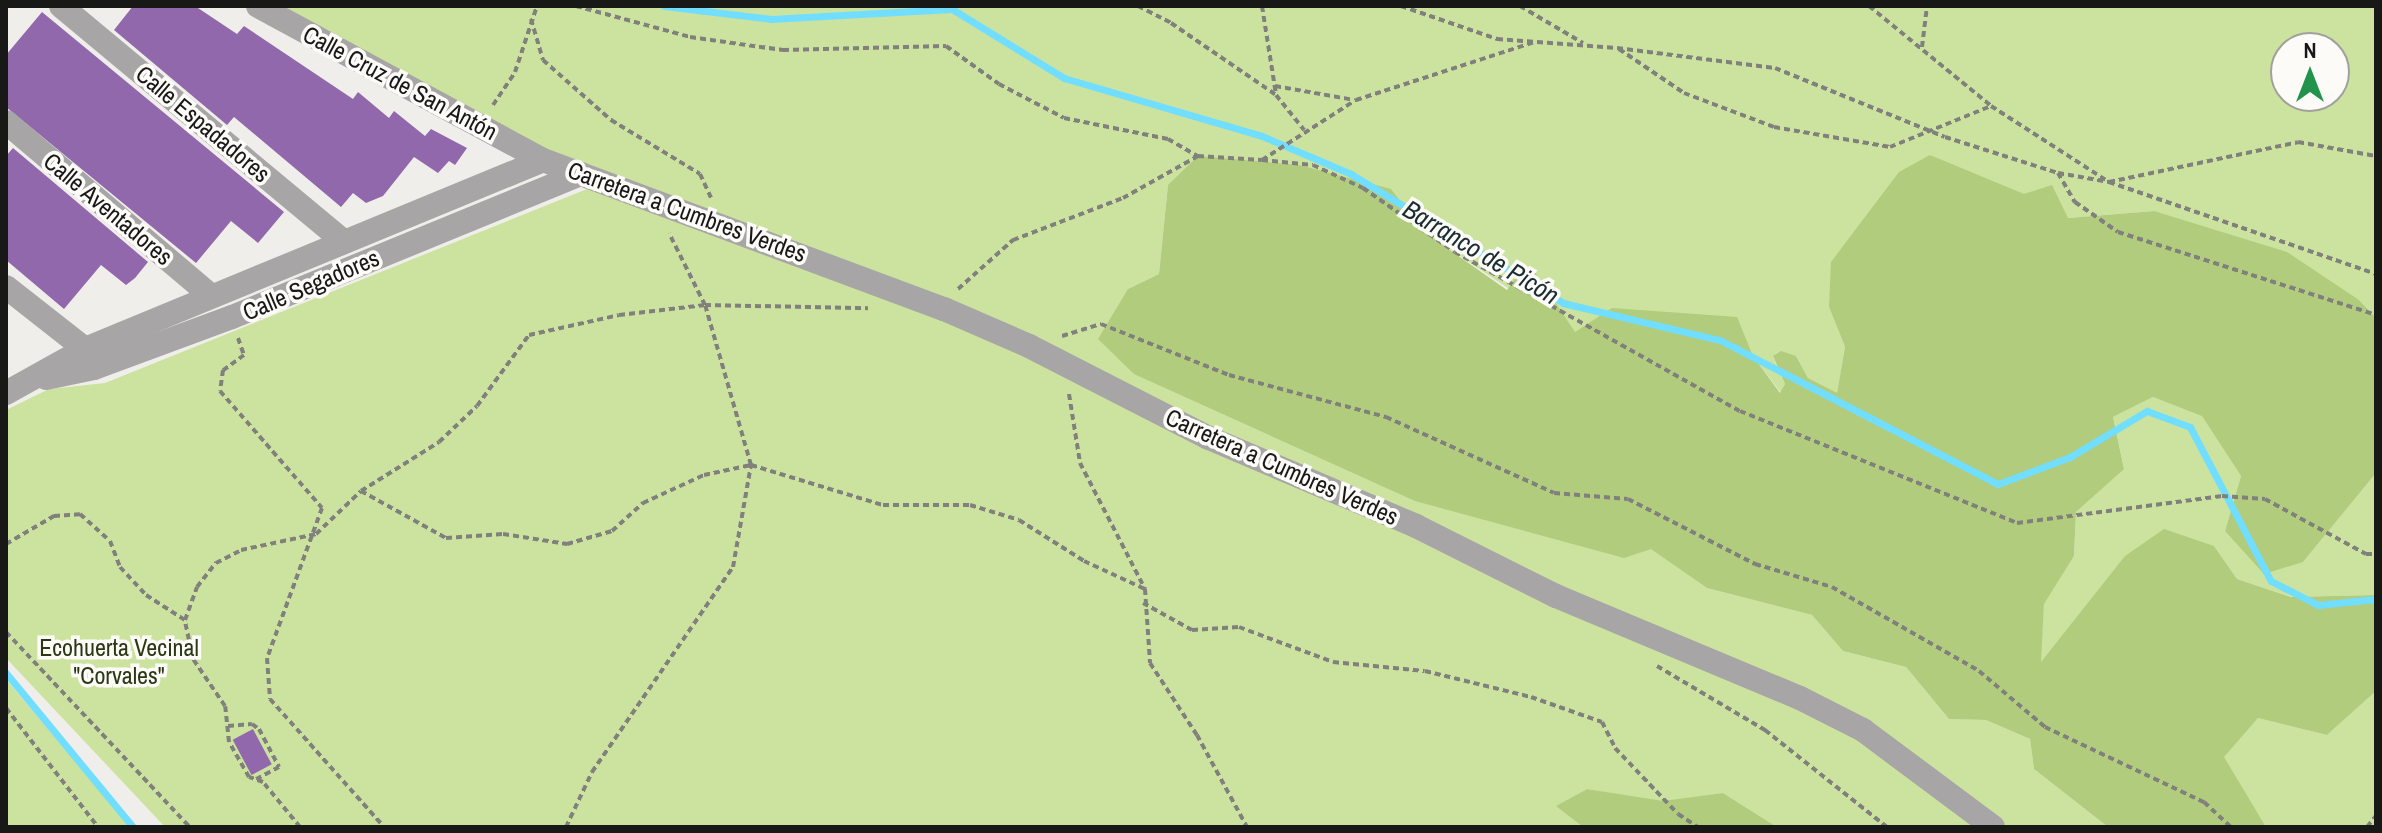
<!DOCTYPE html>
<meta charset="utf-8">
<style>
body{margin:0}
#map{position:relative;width:2382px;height:833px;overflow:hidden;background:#f0eeea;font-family:"Archivo Narrow",sans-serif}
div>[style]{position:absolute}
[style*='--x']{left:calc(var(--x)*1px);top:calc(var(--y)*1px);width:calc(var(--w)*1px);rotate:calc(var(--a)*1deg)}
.green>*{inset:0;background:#cbe39f}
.forest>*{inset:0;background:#b0cc7c}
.stream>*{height:7px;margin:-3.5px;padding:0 3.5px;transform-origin:3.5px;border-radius:3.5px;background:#71deff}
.building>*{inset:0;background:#9268ac;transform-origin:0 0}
.path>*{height:4px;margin-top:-2px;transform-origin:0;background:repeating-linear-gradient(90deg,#81807d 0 6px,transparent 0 10px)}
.minor>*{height:24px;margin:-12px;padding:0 12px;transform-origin:12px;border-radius:12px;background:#a7a5a5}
.tertiary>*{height:24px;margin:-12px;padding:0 12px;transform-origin:12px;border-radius:12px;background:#a7a5a5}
span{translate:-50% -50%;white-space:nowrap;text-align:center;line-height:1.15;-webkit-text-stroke:7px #fdfbf7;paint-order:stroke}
.street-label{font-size:24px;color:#181816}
.park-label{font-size:24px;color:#2c3715}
.water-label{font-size:26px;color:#192d33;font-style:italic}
.frame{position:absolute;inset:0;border:8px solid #181816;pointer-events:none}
.north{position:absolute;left:2270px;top:32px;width:80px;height:80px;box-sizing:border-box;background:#fdfbf7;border:2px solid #a1a09d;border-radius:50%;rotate:0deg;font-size:22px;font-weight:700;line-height:32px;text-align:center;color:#181816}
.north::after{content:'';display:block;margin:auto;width:28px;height:36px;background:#21934d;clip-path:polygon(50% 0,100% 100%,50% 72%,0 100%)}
</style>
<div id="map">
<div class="green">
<i style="clip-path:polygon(evenodd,283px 6px,2376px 6px,2376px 318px,2359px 300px,2154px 211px,2068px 218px,1930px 155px,1829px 307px,1845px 347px,1837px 394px,1808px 378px,1796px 356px,1773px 357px,1785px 384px,1781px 393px,1753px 356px,1736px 317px,1575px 333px,1427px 234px,1391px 189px,1168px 185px,1159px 274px,1128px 289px,1651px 548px,1707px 588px,1812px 615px,1843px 651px,1906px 667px,1949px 719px,1986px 720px,2030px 739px,2034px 769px,2108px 827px,1777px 827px,1723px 793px,1663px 802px,1587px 789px,1557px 806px,1583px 827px,165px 827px,6px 658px,6px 410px,49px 389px,105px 383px,592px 187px,283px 6px,2286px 48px,2334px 48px,2334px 96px,2286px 96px,2286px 48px)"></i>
<i style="clip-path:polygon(2153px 397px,2202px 415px,2241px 476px,2225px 531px,2303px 562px,2376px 473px,2376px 595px,2292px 597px,2237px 579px,2214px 546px,2040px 664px,2044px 603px,2074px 556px,2076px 512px,2124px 468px,2113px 417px)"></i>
<i style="clip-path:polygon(6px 679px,57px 740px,135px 827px,6px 827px)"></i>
<i style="clip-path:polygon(2376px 691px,2376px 827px,2266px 827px,2223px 757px,2258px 718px,2327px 735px)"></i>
</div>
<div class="forest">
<i style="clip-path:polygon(1930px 155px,2024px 194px,2052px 185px,2068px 218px,2154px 211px,2287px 252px,2359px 300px,2376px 318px,2376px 473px,2303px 562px,2264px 574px,2225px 531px,2241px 476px,2202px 416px,2153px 397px,2113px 417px,2124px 469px,2076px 512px,2074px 556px,2044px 604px,2041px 662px,2125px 556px,2164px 529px,2214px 546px,2237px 579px,2291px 597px,2376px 595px,2376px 691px,2327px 735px,2258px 718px,2224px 757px,2266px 827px,2108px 827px,2034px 769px,2030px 739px,1986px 720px,1949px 719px,1906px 667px,1843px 651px,1812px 615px,1707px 588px,1651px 549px,1624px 558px,1415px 501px,1134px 374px,1098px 339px,1128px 289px,1159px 274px,1168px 185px,1198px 156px,1299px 165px,1391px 189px,1427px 234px,1507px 290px,1519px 273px,1535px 272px,1575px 332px,1612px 308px,1737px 317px,1753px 356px,1780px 393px,1785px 384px,1773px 356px,1781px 351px,1796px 356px,1808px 378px,1837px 393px,1845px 347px,1829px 307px,1831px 262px,1899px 172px)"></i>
<i style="clip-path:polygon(1587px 789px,1663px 801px,1723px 793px,1777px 827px,1583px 827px,1556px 806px)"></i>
</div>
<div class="stream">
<i style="--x:664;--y:6;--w:108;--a:6.9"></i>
<i style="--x:771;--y:19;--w:181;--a:-3.2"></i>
<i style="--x:952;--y:9;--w:132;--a:31.6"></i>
<i style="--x:1064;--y:78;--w:206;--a:16.3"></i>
<i style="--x:1262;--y:136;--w:97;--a:23.1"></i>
<i style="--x:1351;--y:174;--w:248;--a:31.3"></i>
<i style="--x:1563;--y:303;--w:161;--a:13.3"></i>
<i style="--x:1720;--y:340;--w:313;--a:27.4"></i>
<i style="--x:1998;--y:484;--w:77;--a:-20.6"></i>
<i style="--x:2070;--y:457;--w:90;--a:-30.9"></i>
<i style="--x:2147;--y:411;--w:46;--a:20.4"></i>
<i style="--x:2190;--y:427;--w:174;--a:62.3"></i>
<i style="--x:2271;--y:581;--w:53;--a:27.1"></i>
<i style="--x:2318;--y:605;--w:58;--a:-5.9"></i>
<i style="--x:6;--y:673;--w:200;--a:50.5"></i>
</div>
<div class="building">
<i style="clip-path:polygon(133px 6px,195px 6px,237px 34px,244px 26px,353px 99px,358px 92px,389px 118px,394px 111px,425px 136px,431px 129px,467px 148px,455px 165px,449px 161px,438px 173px,414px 157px,383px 196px,366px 203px,353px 193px,341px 207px,234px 117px,227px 125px,114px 30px)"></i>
<i style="clip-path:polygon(42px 12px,284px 212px,258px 243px,231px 221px,196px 263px,6px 107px,6px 55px)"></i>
<i style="clip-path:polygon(13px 148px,148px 262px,135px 278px,126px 285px,101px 265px,64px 309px,6px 260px,6px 156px)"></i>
<i style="left:253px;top:729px;width:40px;height:23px;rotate:62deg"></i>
</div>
<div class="path">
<i style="--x:576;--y:6;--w:118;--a:15.2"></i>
<i style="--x:690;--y:37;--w:94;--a:8"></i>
<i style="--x:783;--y:50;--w:163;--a:-1.4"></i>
<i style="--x:946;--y:46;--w:65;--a:35.6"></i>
<i style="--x:999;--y:84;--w:73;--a:27.6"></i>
<i style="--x:1064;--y:118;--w:106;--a:11.4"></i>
<i style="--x:1168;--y:139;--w:34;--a:30"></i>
<i style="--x:1198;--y:156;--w:64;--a:3.6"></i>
<i style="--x:1262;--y:160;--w:112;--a:-32.6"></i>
<i style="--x:1356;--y:100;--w:188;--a:-18"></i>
<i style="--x:1138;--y:6;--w:37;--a:27"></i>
<i style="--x:1171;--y:23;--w:127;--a:34.4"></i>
<i style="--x:1276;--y:95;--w:45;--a:51.3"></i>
<i style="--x:1262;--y:6;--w:89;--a:81"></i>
<i style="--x:1401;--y:6;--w:102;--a:19"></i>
<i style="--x:1497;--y:39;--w:120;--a:4.3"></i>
<i style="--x:1617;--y:48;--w:159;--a:7.2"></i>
<i style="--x:1775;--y:68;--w:183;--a:22.1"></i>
<i style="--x:1945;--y:137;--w:119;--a:17.7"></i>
<i style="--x:2058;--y:173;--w:52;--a:10"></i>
<i style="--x:2109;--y:182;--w:282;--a:19"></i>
<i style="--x:1520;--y:6;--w:73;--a:30.4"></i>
<i style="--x:1869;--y:6;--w:158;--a:39.3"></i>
<i style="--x:1991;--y:106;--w:140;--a:32.8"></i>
<i style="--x:2109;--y:182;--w:193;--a:-11.9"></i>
<i style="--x:2298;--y:142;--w:79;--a:10.2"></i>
<i style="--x:531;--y:19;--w:43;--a:73.7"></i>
<i style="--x:543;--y:60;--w:91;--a:41.4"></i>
<i style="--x:611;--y:120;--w:104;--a:31.2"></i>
<i style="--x:700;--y:174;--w:29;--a:65"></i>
<i style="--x:1922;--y:47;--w:41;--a:-83"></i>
<i style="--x:1619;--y:49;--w:78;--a:34.1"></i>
<i style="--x:1684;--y:93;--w:96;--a:20.7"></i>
<i style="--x:1774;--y:127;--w:118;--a:9.8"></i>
<i style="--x:1890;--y:147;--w:109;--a:-22.1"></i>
<i style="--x:1275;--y:86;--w:80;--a:10"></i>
<i style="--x:493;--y:105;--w:40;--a:-56"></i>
<i style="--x:515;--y:72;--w:70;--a:-71.6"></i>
<i style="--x:1262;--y:160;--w:51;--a:5.6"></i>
<i style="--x:1313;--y:165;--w:55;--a:24.7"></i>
<i style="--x:1363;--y:188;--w:112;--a:34.8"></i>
<i style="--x:1455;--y:252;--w:326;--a:29.2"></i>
<i style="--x:1740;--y:411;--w:299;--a:22"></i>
<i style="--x:2017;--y:523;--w:207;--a:-7.5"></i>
<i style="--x:2222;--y:496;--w:43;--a:4"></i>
<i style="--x:2265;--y:499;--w:115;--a:28.6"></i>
<i style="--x:2366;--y:554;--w:10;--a:0"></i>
<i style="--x:2058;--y:173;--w:34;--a:60"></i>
<i style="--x:2075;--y:202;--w:52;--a:34.9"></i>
<i style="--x:2118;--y:232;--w:271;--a:17.8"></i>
<i style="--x:958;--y:289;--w:74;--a:-41.7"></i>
<i style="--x:1013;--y:240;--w:118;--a:-20.9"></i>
<i style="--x:1123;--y:198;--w:86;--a:-29.2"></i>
<i style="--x:1062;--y:336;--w:41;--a:-17.1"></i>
<i style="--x:1101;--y:324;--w:138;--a:21.7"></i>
<i style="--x:1229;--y:375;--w:163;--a:15"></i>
<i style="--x:1386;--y:417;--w:184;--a:24.3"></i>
<i style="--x:1554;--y:493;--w:74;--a:4.6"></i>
<i style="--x:1628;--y:499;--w:143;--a:27.1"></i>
<i style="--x:1755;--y:564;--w:80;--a:16.6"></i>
<i style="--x:1832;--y:587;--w:169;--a:29.7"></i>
<i style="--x:1979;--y:671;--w:87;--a:40.3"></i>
<i style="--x:2045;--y:727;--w:176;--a:25.3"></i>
<i style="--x:2204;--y:802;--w:37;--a:43"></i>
<i style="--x:238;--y:338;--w:18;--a:71"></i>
<i style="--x:244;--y:355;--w:26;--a:144"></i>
<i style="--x:223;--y:370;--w:21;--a:98"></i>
<i style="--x:220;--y:391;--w:155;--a:48.9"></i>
<i style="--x:322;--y:508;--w:160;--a:110.1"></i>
<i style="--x:267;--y:658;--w:41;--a:85.8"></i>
<i style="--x:270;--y:699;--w:171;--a:48.3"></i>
<i style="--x:1069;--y:394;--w:70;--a:80.9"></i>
<i style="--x:1080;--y:463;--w:142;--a:62.7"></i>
<i style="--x:1145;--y:589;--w:74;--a:86.1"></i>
<i style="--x:1150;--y:663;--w:86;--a:56.9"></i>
<i style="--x:1197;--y:735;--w:105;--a:61.5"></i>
<i style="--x:361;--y:491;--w:97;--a:28.9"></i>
<i style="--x:446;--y:538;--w:57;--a:-4"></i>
<i style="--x:503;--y:534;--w:65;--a:8.9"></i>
<i style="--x:567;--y:544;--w:47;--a:-16.1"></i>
<i style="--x:612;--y:531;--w:42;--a:-42.1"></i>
<i style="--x:643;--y:503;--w:67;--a:-24.7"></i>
<i style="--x:704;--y:475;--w:48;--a:-12"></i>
<i style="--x:751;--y:465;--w:138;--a:16.9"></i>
<i style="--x:883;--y:505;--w:87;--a:0"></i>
<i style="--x:970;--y:505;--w:51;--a:17"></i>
<i style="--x:1019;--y:520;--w:77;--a:32.2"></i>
<i style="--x:1084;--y:561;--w:67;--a:24.7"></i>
<i style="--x:6;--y:544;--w:56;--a:-30.3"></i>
<i style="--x:54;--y:516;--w:26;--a:-4"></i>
<i style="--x:80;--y:514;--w:40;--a:42"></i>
<i style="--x:110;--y:541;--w:28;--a:69"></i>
<i style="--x:120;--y:567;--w:38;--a:47"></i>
<i style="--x:146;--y:595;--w:46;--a:32.7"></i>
<i style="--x:1143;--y:603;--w:56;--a:28.9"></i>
<i style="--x:1192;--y:630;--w:47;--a:-3.7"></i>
<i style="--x:1239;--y:627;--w:100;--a:20.4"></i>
<i style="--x:1333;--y:662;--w:92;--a:5.6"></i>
<i style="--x:1425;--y:671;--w:109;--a:13.8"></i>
<i style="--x:1531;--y:697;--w:75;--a:19.4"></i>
<i style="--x:1602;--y:722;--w:29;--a:63"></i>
<i style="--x:1615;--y:748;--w:91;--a:46.3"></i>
<i style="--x:1678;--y:814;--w:24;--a:33"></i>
<i style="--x:6;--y:632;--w:268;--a:46.7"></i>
<i style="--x:1657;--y:666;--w:126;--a:30.7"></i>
<i style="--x:1765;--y:730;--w:156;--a:38.5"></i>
<i style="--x:6;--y:708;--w:150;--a:52.3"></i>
<i style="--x:228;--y:726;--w:24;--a:-5"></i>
<i style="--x:252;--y:724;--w:9;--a:36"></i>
<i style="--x:259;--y:729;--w:43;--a:62.2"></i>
<i style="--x:279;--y:767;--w:26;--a:152"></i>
<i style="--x:300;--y:827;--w:58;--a:-129.4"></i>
<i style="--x:263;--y:782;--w:15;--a:-160"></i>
<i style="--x:249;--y:777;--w:40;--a:-119.7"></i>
<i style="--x:229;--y:742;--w:36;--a:-96"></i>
<i style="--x:225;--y:706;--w:57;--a:-124.2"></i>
<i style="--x:193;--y:659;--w:40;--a:-102"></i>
<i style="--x:185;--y:620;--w:35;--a:-70"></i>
<i style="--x:197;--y:587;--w:31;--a:-52"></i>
<i style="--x:216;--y:563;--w:28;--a:-27"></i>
<i style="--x:241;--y:550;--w:77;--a:-12"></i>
<i style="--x:316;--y:534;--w:62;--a:-43.7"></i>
<i style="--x:361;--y:491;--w:92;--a:-32.1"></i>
<i style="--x:439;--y:442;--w:52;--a:-43.5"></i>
<i style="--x:477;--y:406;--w:88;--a:-53.8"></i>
<i style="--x:529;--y:335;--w:92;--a:-12.5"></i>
<i style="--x:619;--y:315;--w:87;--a:-6.6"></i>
<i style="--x:705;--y:305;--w:163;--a:1.1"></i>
<i style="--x:566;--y:827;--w:61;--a:-64.7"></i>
<i style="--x:592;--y:772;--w:249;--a:-55.5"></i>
<i style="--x:733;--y:567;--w:104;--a:-80"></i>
<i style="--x:751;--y:465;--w:166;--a:-106"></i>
<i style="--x:705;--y:305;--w:80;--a:-116.6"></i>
<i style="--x:2367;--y:827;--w:14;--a:-51"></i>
</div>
<div class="minor">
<i style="--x:61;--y:6;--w:368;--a:39.8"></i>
<i style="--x:6;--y:122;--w:267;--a:40.3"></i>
<i style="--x:6;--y:287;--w:100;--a:38.1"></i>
<i style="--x:85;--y:349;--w:17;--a:62"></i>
</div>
<div class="tertiary">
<i style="--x:258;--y:6;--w:324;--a:28.4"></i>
<i style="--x:543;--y:160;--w:428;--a:20.4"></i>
<i style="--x:944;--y:309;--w:93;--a:23.5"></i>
<i style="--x:1029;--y:346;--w:202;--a:27.1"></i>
<i style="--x:1209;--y:438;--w:225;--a:23"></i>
<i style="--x:1416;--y:526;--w:157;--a:26.6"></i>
<i style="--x:1556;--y:596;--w:264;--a:22.7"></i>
<i style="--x:1800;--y:698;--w:71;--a:26.9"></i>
<i style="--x:1863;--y:730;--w:162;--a:36.7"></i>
<i style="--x:46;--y:378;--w:49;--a:-11.8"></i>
<i style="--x:94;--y:368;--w:147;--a:-20.3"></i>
<i style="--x:232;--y:317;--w:377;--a:-22.3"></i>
<i style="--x:6;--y:393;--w:90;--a:-29.1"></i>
<i style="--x:85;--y:349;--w:495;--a:-22.4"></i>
</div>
<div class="street-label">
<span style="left:400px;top:83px;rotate:28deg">Calle Cruz de San Antón</span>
<span style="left:203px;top:124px;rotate:40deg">Calle Espadadores</span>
<span style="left:108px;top:209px;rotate:40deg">Calle Aventadores</span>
<span style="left:687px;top:212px;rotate:20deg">Carretera a Cumbres Verdes</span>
<span style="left:311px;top:285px;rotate:-23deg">Calle Segadores</span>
<span style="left:1282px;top:467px;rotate:24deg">Carretera a Cumbres Verdes</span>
</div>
<div class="park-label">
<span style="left:119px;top:662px">Ecohuerta Vecinal<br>"Corvales"</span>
</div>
<div class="water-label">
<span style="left:1481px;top:252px;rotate:31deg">Barranco de Picón</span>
</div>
<div class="frame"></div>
<div class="north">N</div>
</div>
